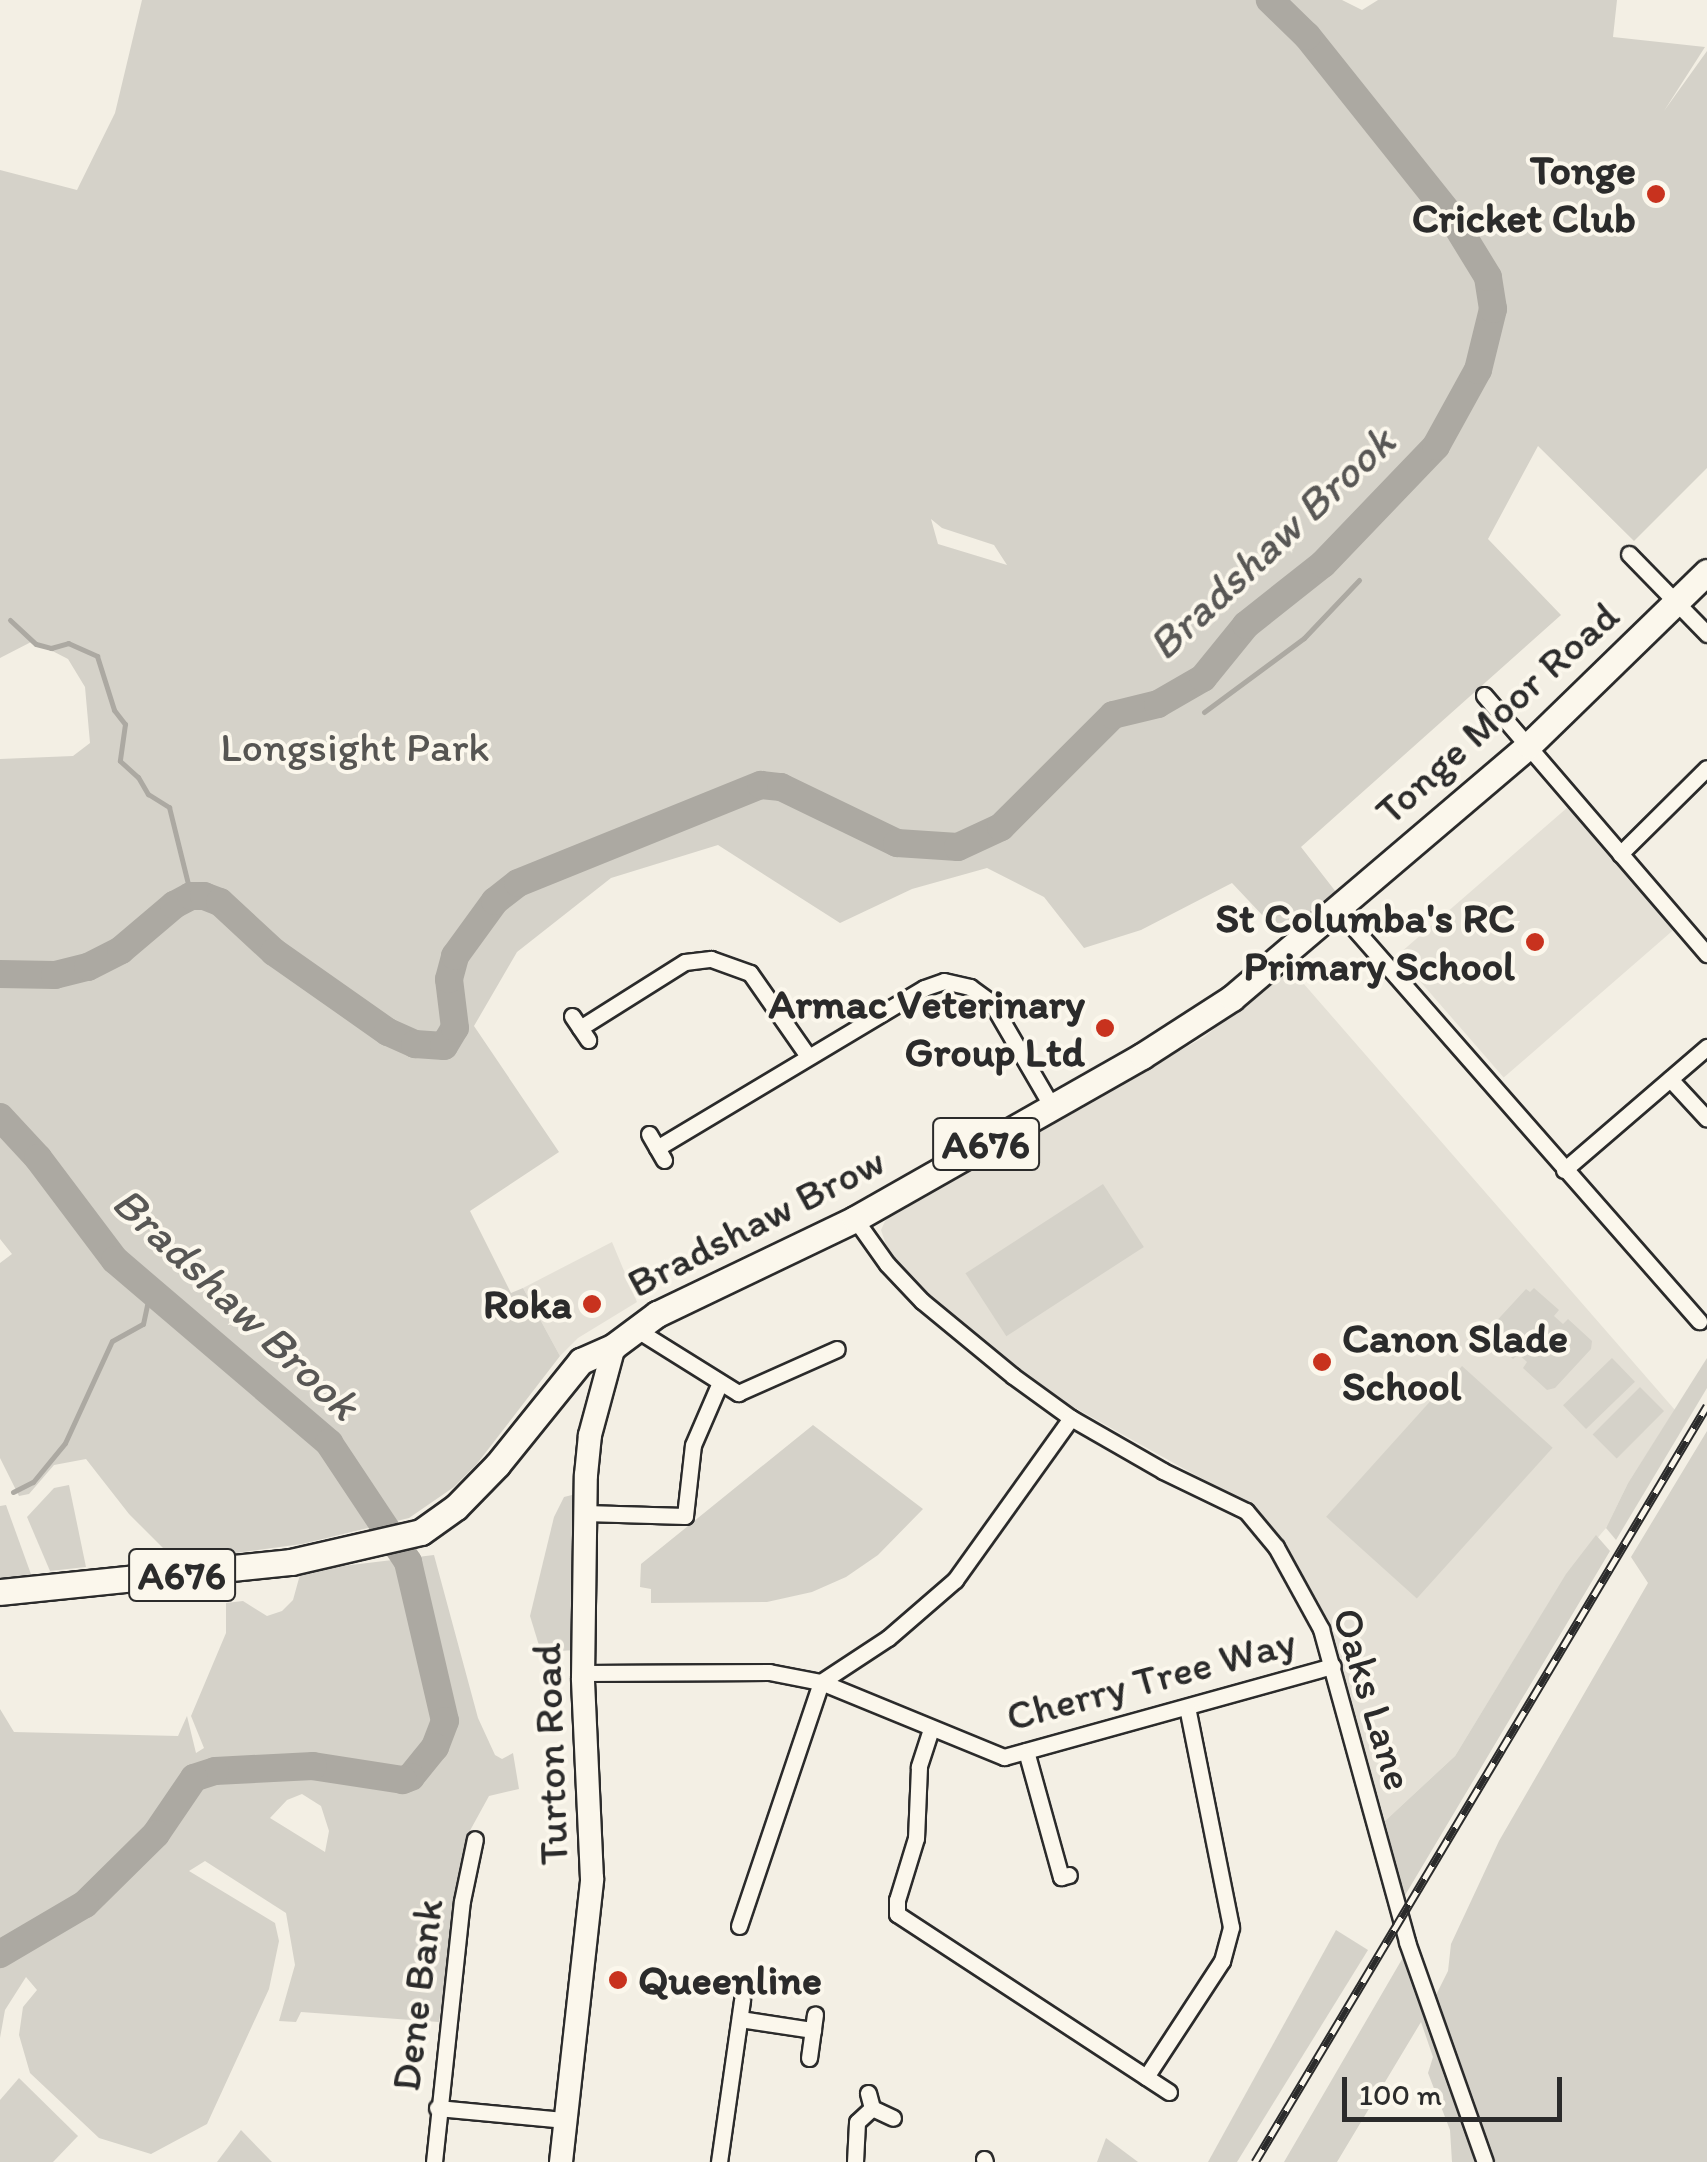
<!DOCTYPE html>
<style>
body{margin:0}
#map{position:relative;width:1707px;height:2162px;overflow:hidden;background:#f3efe4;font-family:Itim,sans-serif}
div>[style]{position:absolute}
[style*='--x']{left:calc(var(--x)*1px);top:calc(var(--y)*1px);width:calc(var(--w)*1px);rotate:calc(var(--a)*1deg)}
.built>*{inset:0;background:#e4e0d6;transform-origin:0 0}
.green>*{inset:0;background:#d5d2c9;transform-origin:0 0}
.stream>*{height:5px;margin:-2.5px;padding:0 2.5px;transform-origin:2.5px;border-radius:2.5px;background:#aca9a2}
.river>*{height:28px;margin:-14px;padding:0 14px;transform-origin:14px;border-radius:14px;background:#aca9a2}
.roads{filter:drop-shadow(2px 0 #2b2b2b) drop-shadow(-2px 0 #2b2b2b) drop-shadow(0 2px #2b2b2b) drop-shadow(0 -2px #2b2b2b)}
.street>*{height:15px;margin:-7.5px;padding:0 7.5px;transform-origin:7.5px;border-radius:7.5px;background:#fbf7ec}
.secondary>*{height:22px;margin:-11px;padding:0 11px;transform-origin:11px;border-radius:11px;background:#fbf7ec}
.primary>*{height:25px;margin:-12.5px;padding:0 12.5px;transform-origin:12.5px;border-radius:12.5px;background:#fbf7ec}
.rail>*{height:9px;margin-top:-4.5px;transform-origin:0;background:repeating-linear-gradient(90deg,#fbf7ec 0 15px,#2b2b2b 0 30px);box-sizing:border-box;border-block:2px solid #2b2b2b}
.dots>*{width:28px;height:28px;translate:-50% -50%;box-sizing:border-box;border:5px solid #fbf7ec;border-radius:50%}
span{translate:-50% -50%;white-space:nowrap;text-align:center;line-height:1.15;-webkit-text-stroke:8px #fbf7ec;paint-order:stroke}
.shield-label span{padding:2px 8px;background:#fbf7ec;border:2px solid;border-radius:8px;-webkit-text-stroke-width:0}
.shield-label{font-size:40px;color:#2b2b2b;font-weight:700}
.poi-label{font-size:42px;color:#2b2b2b;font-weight:700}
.right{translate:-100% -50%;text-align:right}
.left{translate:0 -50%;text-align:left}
.street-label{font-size:42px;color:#2b2b2b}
.park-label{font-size:42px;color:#565552}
.water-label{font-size:45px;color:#585755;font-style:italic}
.scale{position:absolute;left:1342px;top:2077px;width:220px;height:45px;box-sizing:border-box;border:5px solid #2b2b2b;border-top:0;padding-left:12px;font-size:30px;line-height:35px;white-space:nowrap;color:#2b2b2b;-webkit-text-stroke:8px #fbf7ec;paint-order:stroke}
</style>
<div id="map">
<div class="built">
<i style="left:1568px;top:807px;width:162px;height:226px;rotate:49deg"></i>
<i style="clip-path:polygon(1290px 968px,1675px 1410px,1628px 1483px,1606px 1528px,1566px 1575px,1455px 1756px,1385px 1821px,1329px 1625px,1267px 1523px,1249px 1505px,1068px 1404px,953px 1319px,892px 1262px,881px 1230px,887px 1217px,1204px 1037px)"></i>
<i style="clip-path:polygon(612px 1242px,637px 1302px,578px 1338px,560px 1356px,523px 1288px)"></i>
</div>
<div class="green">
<i style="clip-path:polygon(evenodd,142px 0,1342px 0,1362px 10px,1378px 0,1617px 0,1613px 37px,1705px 47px,1664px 111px,1707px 51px,1707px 468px,1634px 541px,1538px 446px,1488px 539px,1561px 615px,1301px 847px,1336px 892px,1282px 936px,1232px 883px,1141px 930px,1084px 948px,1044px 897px,987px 868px,912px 889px,840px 923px,718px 845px,611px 878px,517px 952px,474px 1026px,559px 1152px,470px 1211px,511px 1293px,523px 1288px,560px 1356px,476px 1465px,454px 1487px,409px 1518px,302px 1544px,176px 1561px,129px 1514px,86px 1459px,54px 1465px,29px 1494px,19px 1496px,0 1458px,0 1263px,12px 1254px,0 1239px,0 759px,73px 756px,90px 743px,85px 687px,68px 659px,33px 641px,0 658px,0 170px,77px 190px,115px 113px,142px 0,931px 519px,942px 528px,994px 545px,1007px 565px,938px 544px,931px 519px)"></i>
<i style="left:1103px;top:1184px;width:75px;height:164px;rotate:57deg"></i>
<i style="clip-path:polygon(1534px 1288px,1559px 1310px,1554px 1316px,1563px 1324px,1568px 1319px,1592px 1341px,1591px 1349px,1555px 1388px,1547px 1390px,1523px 1368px,1527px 1362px,1518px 1354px,1513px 1359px,1489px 1337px,1494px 1331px,1490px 1328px,1526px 1289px,1530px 1292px)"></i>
<i style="left:1612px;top:1358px;width:33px;height:68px;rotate:46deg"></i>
<i style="clip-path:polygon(1707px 1358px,1707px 1388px,1616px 1540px,1606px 1528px,1628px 1483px)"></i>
<i style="left:1462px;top:1366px;width:122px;height:203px;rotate:42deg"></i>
<i style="left:1640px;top:1387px;width:34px;height:67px;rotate:45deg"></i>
<i style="clip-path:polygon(813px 1425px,923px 1509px,878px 1555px,846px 1577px,812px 1592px,767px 1602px,651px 1603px,651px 1589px,640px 1587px,641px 1564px)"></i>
<i style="clip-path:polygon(1707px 1431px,1707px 2162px,1452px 2162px,1450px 2130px,1428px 2073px,1433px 2057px,1421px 2022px,1337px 2162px,1284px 2162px,1405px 1954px,1432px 2003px,1448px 1971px,1451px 1944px,1499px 1841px,1648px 1583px,1631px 1557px)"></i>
<i style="clip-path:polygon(69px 1485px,86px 1567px,50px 1571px,27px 1517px,54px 1488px)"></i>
<i style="clip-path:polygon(576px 1494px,576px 1650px,541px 1652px,530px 1616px,554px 1517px,564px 1497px)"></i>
<i style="clip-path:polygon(6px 1505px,32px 1577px,0 1579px,0 1506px)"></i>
<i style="clip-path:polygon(1596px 1535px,1610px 1551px,1404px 1897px,1385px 1821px,1455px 1756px,1566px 1574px)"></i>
<i style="clip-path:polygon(evenodd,434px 1555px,478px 1718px,495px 1755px,502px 1759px,513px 1753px,519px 1789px,489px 1796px,467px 1836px,439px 2022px,301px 2012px,296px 2022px,279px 2021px,295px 1965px,286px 1913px,205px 1861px,189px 1871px,275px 1923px,279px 1941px,269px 1989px,207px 2124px,151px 2154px,99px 2138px,30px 2073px,19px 2035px,23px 2007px,37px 1990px,26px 1977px,5px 2010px,0 2038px,0 1709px,14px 1732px,178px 1736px,187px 1716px,196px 1753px,204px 1748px,191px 1716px,226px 1633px,226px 1603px,243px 1601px,267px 1616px,282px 1611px,293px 1600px,301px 1571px,434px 1555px,302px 1794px,321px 1806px,329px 1831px,325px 1852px,270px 1818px,287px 1800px,302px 1794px)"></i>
<i style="clip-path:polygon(1336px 1930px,1368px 1950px,1237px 2162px,1208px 2162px)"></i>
<i style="clip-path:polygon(19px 2078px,78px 2136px,53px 2162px,0 2162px,0 2100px)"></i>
<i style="clip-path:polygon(241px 2130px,272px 2162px,217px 2162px)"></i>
<i style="clip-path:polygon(1106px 2138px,1138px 2162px,1097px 2162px)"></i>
</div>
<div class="stream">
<i style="--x:10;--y:620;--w:35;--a:43"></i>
<i style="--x:36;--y:644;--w:16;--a:15"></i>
<i style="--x:51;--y:648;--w:18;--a:-16"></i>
<i style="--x:68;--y:643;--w:32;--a:24"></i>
<i style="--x:97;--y:656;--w:57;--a:72.5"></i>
<i style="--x:114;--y:710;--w:18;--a:52"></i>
<i style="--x:125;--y:724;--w:37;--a:98"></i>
<i style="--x:120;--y:761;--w:24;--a:42"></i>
<i style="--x:138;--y:777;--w:20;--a:60"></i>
<i style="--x:148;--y:794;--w:25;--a:32"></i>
<i style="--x:169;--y:807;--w:92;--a:76.1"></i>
<i style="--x:1204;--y:712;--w:124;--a:-36.5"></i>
<i style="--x:1304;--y:638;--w:80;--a:-46.5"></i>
<i style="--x:13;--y:1492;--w:22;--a:-27"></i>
<i style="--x:33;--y:1482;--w:50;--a:-50.6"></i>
<i style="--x:65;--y:1443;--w:112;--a:-65.3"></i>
<i style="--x:112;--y:1341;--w:35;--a:-29"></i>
<i style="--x:143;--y:1324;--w:34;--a:-78"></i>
</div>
<div class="river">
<i style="--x:0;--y:974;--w:55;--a:1"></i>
<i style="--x:55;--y:975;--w:34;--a:-14"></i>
<i style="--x:88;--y:967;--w:37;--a:-27"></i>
<i style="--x:121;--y:950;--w:70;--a:-40.3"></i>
<i style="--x:174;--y:905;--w:19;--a:-28"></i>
<i style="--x:191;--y:896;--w:13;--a:0"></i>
<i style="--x:204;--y:896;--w:17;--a:21"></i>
<i style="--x:220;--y:902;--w:74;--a:42.8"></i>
<i style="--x:274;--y:952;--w:139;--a:35.1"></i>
<i style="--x:388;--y:1032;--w:30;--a:24"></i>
<i style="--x:415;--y:1044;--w:29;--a:4"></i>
<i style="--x:444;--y:1046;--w:21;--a:-59"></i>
<i style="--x:455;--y:1028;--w:49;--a:-97"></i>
<i style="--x:449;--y:979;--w:24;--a:-75"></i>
<i style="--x:455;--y:956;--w:68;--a:-54"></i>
<i style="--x:495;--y:901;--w:29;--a:-38"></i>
<i style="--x:518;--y:883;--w:262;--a:-22"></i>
<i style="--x:761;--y:785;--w:20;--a:6"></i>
<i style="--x:781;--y:787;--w:129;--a:25.8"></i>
<i style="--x:897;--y:843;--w:61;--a:3.8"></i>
<i style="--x:958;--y:847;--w:47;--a:-24.9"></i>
<i style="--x:1001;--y:827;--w:158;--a:-45"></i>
<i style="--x:1113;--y:715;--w:46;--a:-13.7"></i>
<i style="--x:1158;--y:704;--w:52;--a:-30"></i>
<i style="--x:1203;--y:678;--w:68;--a:-50.9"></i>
<i style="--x:1246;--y:625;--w:98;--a:-38.4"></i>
<i style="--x:1323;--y:564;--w:163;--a:-46.2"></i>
<i style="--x:1436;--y:446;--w:87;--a:-61.1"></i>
<i style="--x:1478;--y:370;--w:63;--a:-76.2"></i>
<i style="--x:1493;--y:309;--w:32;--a:-99"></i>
<i style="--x:1488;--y:277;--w:73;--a:-121.5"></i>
<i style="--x:1450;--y:215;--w:229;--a:-128.6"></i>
<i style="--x:1307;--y:36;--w:52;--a:-135.8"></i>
<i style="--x:0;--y:1117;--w:56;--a:47.2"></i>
<i style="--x:38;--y:1158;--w:128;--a:53"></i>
<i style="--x:115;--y:1260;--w:282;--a:40.5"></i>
<i style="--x:329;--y:1443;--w:143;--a:56.4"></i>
<i style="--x:408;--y:1562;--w:163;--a:76.9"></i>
<i style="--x:445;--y:1721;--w:28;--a:111"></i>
<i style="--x:435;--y:1747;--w:38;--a:129"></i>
<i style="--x:411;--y:1777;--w:9;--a:159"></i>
<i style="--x:403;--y:1780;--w:91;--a:-171.2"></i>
<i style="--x:313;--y:1766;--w:98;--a:177.1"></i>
<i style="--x:215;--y:1771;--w:22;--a:162"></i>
<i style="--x:194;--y:1778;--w:68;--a:124.2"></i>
<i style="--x:156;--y:1834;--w:100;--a:135.4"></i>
<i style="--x:85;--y:1904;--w:99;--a:149.5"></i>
</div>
<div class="roads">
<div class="street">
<i style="--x:1629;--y:554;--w:112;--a:45.7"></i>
<i style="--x:1484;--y:695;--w:342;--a:49.3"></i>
<i style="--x:1620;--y:854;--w:122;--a:-44.7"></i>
<i style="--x:1339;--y:911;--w:546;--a:48.72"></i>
<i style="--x:572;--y:1016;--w:29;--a:56"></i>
<i style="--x:580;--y:1028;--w:124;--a:-32.2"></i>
<i style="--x:685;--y:962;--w:26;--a:-7"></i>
<i style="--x:711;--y:959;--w:41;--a:19.7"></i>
<i style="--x:750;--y:973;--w:101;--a:55.1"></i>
<i style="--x:1670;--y:1079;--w:54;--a:47.2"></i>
<i style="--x:649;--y:1134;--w:30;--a:60"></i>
<i style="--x:657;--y:1148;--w:311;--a:-30.9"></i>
<i style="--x:924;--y:988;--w:21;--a:-19"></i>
<i style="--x:944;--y:981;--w:27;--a:13"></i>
<i style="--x:970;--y:987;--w:26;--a:36"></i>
<i style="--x:991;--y:1002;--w:121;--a:59.8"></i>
<i style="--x:1564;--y:1170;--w:189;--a:-40.7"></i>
<i style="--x:855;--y:1219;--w:55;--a:54.6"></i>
<i style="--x:887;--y:1264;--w:51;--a:46.6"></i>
<i style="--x:922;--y:1301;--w:118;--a:39.5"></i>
<i style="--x:1013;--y:1376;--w:72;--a:35.9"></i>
<i style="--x:1071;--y:1418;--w:106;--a:29.9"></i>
<i style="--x:1163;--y:1471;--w:92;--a:25.7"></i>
<i style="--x:1246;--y:1511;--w:47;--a:50.2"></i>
<i style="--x:1276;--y:1547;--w:94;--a:61.2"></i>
<i style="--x:1321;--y:1629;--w:325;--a:74.6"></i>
<i style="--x:1407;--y:1942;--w:233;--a:70.5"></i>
<i style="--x:634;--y:1328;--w:123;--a:32"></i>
<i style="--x:738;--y:1393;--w:108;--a:-24"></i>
<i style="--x:585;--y:1513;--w:100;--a:1.7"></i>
<i style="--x:685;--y:1516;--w:71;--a:-83.6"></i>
<i style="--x:693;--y:1445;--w:65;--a:-66.6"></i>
<i style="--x:583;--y:1673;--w:186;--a:-0.3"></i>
<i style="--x:769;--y:1672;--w:53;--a:10.9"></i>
<i style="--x:821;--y:1682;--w:80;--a:-33.3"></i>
<i style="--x:888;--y:1638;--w:89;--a:-40.9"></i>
<i style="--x:955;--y:1580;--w:199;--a:-54.4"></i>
<i style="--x:931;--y:1729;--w:40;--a:108"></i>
<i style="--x:919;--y:1767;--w:71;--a:92.4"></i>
<i style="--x:916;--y:1838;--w:65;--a:107"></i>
<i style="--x:897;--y:1900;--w:14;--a:90"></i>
<i style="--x:897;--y:1914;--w:325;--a:33.2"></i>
<i style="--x:1026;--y:1751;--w:131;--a:74.5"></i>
<i style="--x:1061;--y:1877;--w:8;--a:-14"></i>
<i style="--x:739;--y:1926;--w:257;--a:-71.4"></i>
<i style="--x:821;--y:1682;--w:198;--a:22.3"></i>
<i style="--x:1004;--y:1757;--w:341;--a:-15.5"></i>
<i style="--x:740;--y:2019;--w:74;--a:8.6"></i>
<i style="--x:809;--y:2058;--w:44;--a:-82.2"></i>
<i style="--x:1146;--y:2077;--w:139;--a:-56.8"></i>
<i style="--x:1222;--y:1961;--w:35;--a:-75"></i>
<i style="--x:1231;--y:1927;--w:224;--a:-101.3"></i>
<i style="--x:868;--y:2093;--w:16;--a:75"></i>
<i style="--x:872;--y:2108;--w:23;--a:25"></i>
<i style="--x:437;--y:2108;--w:127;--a:5.4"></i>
<i style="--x:984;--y:2159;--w:3;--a:72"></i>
<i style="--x:434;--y:2162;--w:262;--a:-83.9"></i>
<i style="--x:462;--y:1901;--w:63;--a:-78.2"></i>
<i style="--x:719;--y:2162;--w:164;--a:-81.9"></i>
<i style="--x:855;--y:2162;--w:40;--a:-87.1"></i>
<i style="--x:857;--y:2122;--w:21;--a:-43"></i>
</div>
<div class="secondary">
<i style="--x:561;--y:2162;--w:285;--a:-83.7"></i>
<i style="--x:592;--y:1879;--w:201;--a:-92.6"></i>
<i style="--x:583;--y:1678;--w:203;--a:-89.2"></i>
<i style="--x:586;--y:1475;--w:40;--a:-84.3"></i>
<i style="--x:590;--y:1435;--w:92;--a:-74.9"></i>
</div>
<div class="primary">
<i style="--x:0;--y:1592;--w:293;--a:-5.9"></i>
<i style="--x:291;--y:1562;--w:133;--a:-13"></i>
<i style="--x:421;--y:1532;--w:43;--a:-35.5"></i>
<i style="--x:456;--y:1507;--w:59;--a:-45.7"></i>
<i style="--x:497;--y:1465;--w:134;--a:-51.1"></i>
<i style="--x:581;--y:1361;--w:36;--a:-24"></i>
<i style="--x:614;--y:1346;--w:54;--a:-36.7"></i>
<i style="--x:657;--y:1314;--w:220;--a:-25.6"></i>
<i style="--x:855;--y:1219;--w:330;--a:-29.6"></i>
<i style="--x:1142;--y:1056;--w:107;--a:-32.8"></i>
<i style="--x:1232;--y:998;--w:390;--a:-40.4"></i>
<i style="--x:1529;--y:745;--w:248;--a:-44.2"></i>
</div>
</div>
<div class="rail">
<i style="--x:1255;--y:2162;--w:881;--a:-59.13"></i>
</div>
<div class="dots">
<i style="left:1656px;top:194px;background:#c8321e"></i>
<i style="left:1535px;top:942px;background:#c8321e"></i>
<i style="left:1105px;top:1028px;background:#c8321e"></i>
<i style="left:592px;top:1304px;background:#c8321e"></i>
<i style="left:1322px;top:1362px;background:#c8321e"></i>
<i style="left:618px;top:1980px;background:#c8321e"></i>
</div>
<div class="shield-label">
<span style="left:986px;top:1144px">A676</span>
<span style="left:182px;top:1575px">A676</span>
</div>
<div class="poi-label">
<span class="right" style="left:1636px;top:194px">Tonge<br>Cricket Club</span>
<span class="right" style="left:1515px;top:942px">St Columba's RC<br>Primary School</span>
<span class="right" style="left:1085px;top:1028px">Armac Veterinary<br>Group Ltd</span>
<span class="right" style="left:572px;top:1304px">Roka</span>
<span class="left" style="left:1342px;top:1362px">Canon Slade<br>School</span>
<span class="left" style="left:638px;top:1980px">Queenline</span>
</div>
<div class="street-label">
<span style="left:1497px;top:713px;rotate:-42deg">Tonge Moor Road</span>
<span style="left:756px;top:1222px;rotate:-27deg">Bradshaw Brow</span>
<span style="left:1151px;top:1679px;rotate:-15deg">Cherry Tree Way</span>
<span style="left:1373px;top:1699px;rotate:73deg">Oaks Lane</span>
<span style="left:550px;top:1754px;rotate:-92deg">Turton Road</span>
<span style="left:417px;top:1995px;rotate:-83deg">Dene Bank</span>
</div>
<div class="park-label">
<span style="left:355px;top:747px">Longsight Park</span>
</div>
<div class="water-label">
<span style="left:1271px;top:543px;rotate:-43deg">Bradshaw Brook</span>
<span style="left:236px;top:1303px;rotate:43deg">Bradshaw Brook</span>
</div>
<div class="scale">100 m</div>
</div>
